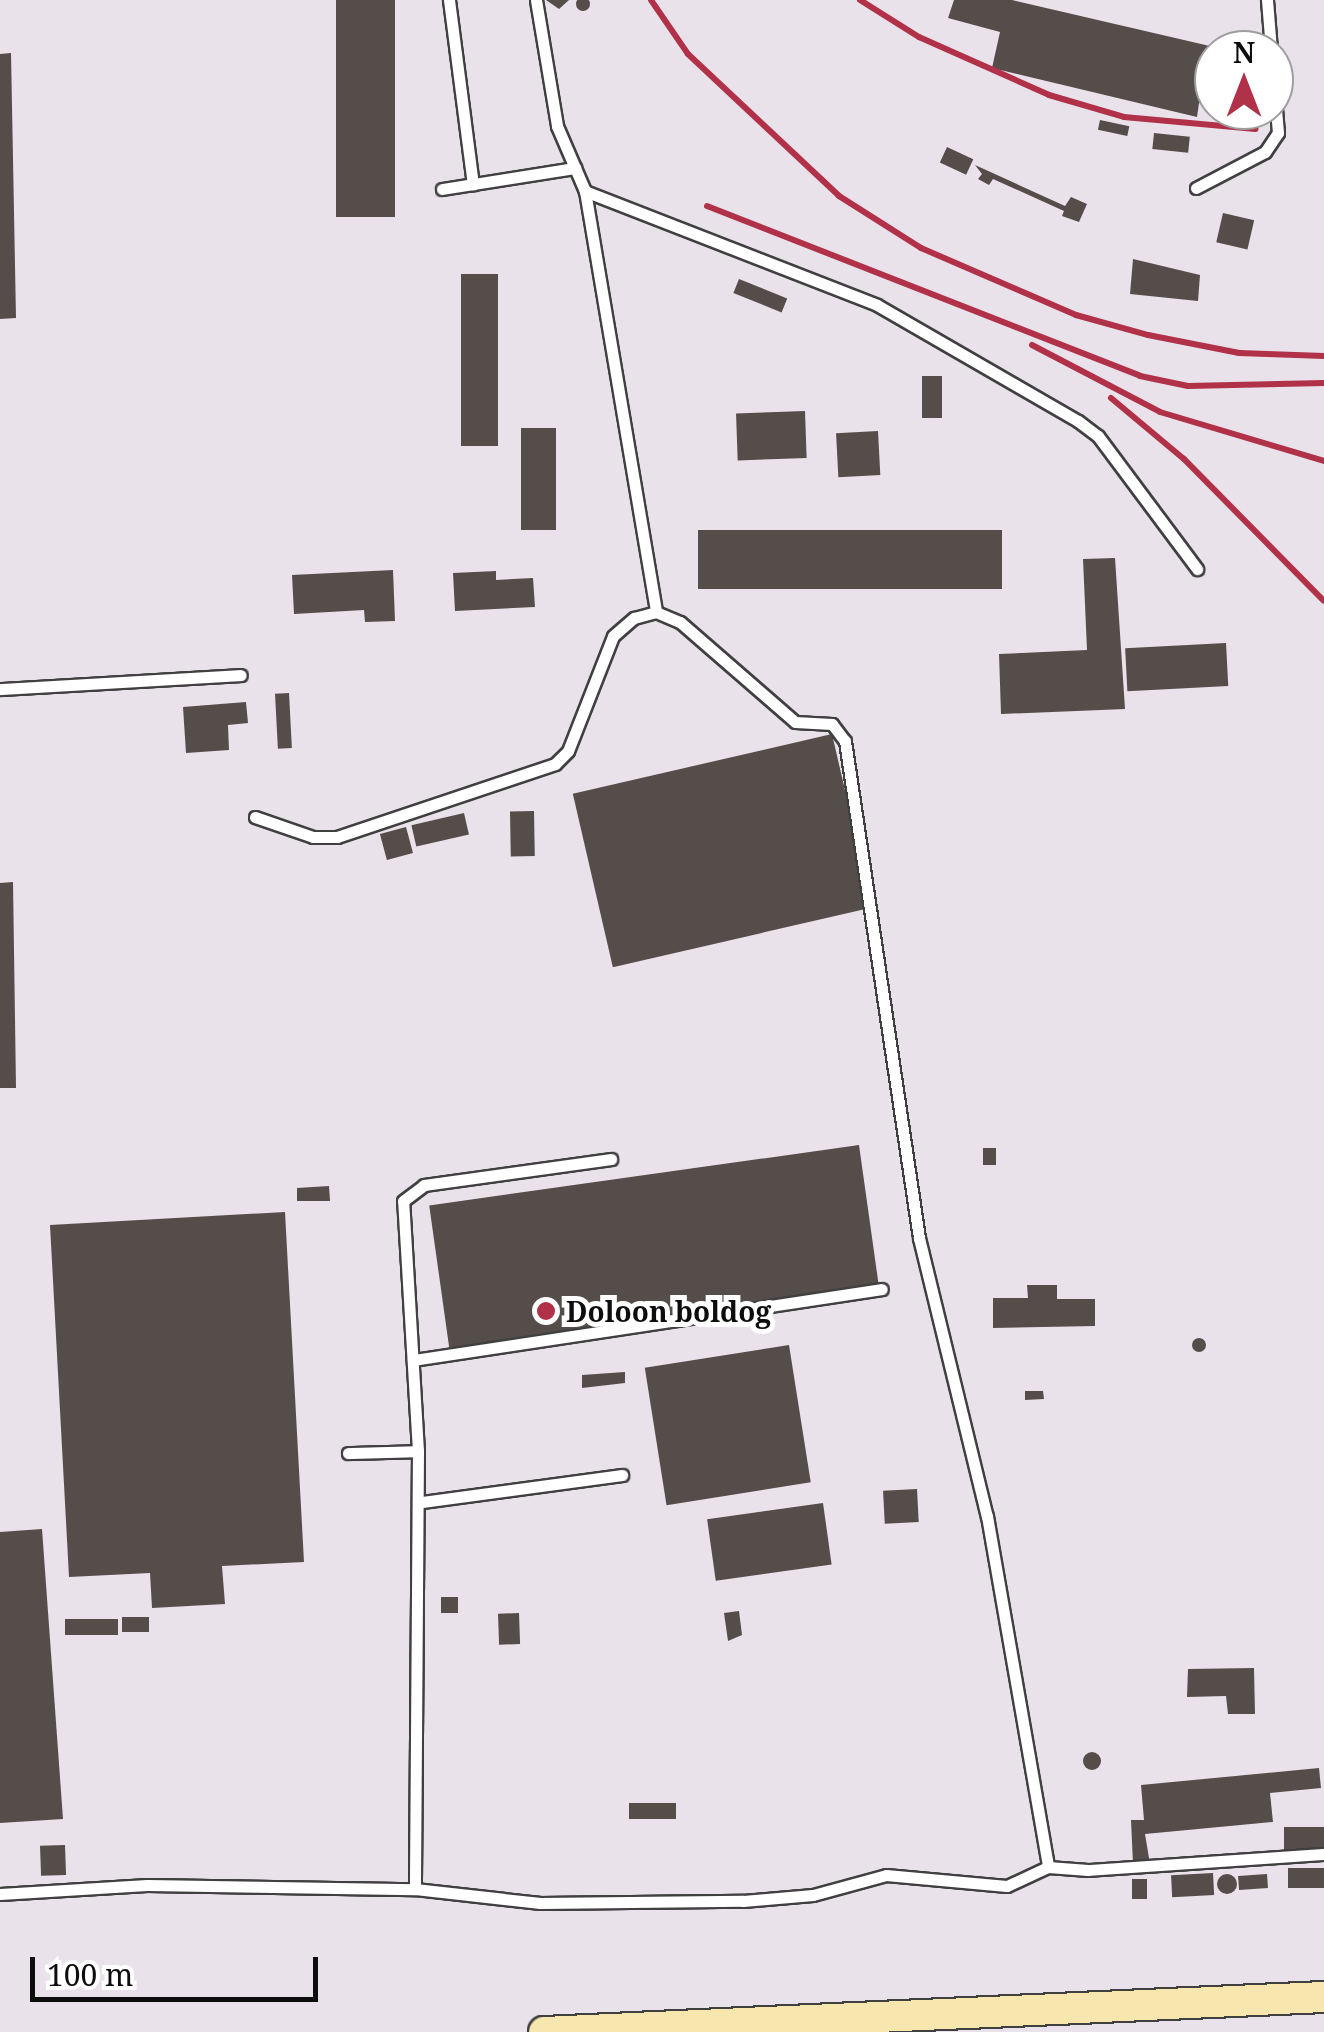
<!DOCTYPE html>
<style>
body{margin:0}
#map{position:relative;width:1324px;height:2032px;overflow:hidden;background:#fdf8ee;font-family:"Noto Serif",serif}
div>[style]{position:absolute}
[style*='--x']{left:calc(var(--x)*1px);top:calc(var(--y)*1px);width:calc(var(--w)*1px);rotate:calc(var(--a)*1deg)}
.industrial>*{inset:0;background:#e9e2eb}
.building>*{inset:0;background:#544d4a;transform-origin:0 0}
.round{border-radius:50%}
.roads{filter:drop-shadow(2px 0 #404040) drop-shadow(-2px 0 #404040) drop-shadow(0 2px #404040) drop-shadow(0 -2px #404040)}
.service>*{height:11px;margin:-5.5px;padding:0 5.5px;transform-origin:5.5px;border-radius:5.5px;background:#fff}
.secondary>*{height:30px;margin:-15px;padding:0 15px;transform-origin:15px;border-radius:15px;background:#f8e6af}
.rail>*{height:6px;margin:-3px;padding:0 3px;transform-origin:3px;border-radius:3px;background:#b03148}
.dots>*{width:28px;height:28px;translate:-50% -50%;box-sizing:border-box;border:5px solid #fff;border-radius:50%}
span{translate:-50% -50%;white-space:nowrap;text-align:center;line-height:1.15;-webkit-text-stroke:10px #fff;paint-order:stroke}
.poi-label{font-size:28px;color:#0d0d0d;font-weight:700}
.left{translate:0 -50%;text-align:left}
.north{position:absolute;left:1194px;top:30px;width:100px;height:100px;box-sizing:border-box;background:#fff;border:2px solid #9e9e9e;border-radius:50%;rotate:0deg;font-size:28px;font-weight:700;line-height:40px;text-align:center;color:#0d0d0d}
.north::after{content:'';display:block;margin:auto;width:35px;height:45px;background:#b03148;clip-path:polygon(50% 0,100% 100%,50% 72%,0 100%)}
.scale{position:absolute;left:30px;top:1957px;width:288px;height:45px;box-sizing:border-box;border:5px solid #0d0d0d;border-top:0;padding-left:12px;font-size:30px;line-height:35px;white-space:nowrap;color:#0d0d0d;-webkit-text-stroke:8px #fff;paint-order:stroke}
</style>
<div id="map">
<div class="industrial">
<i style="clip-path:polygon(evenodd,0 0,1324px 0,1324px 2032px,0 2032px,0 0,1214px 50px,1274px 50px,1274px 110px,1214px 110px,1214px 50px)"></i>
</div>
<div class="building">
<i class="round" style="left:576px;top:-3px;width:14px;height:14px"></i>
<i style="left:336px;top:0;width:59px;height:217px"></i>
<i style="clip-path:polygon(546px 0,569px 0,559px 9px)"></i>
<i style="clip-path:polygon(954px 0,1012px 0,1214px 47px,1214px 107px,1199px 103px,1197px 117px,992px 68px,1000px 32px,948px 18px)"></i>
<i style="clip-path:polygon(11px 53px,16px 318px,0 319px,0 54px)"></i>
<i style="clip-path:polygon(1233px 110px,1258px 110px,1259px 118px,1233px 111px)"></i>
<i style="left:1100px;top:120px;width:30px;height:10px;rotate:12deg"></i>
<i style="left:1154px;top:133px;width:36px;height:16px;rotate:6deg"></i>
<i style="left:947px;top:147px;width:29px;height:17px;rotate:25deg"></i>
<i style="clip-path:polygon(975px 165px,1065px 206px,1071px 197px,1087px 204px,1079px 222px,1062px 216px,1064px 211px,993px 179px,989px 185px,978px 179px,982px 174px)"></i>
<i style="left:1223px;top:213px;width:32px;height:30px;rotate:13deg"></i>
<i style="clip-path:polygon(1133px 259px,1200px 275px,1198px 301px,1130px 294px)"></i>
<i style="left:461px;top:274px;width:37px;height:172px"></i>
<i style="left:739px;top:279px;width:52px;height:15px;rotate:22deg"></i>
<i style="left:922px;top:376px;width:20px;height:42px"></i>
<i style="left:805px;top:411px;width:47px;height:69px;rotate:88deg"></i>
<i style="left:521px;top:428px;width:35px;height:102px"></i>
<i style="left:878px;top:431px;width:44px;height:42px;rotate:87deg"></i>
<i style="left:1002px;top:530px;width:59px;height:304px;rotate:90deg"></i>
<i style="clip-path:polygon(1115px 558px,1125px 709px,1001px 714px,999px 654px,1087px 650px,1083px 559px)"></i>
<i style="clip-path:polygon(393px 570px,395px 621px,365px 622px,364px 610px,294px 614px,292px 575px)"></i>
<i style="clip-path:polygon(496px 571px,496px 580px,533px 578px,535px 607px,455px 611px,453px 573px)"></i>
<i style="left:1226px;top:643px;width:43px;height:101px;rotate:87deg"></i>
<i style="left:289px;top:693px;width:55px;height:14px;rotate:87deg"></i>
<i style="clip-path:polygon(246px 702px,248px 723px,228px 725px,229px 750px,186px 753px,183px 707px)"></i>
<i style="left:832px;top:734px;width:178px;height:266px;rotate:77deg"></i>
<i style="left:534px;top:811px;width:45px;height:24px;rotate:89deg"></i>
<i style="left:464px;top:813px;width:22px;height:54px;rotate:77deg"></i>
<i style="left:406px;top:827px;width:27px;height:27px;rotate:75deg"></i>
<i style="clip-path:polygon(13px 882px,16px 1088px,0 1088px,0 883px)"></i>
<i style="left:859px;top:1145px;width:144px;height:434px;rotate:82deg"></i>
<i style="left:983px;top:1148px;width:13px;height:17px"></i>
<i style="clip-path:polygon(329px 1186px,330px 1201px,297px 1201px,297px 1188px)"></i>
<i style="clip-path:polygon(285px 1212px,304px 1562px,222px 1566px,225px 1604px,152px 1608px,150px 1573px,69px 1577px,50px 1225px)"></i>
<i style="clip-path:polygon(1027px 1285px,1057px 1285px,1057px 1299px,1095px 1299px,1095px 1326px,993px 1328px,993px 1298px,1028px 1298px)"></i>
<i class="round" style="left:1192px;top:1338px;width:14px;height:14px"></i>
<i style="left:789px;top:1345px;width:139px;height:146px;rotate:81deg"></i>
<i style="clip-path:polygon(625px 1372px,625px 1383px,582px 1388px,582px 1375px)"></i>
<i style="clip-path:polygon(1025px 1391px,1043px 1391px,1044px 1399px,1025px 1400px)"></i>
<i style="left:917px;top:1489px;width:33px;height:34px;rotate:87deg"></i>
<i style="left:823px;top:1503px;width:62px;height:117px;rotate:82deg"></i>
<i style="clip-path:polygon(42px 1529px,63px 1819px,0 1823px,0 1532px)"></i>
<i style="left:441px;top:1597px;width:17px;height:16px"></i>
<i style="clip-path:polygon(739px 1611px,742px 1635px,728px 1641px,724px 1613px)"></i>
<i style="left:519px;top:1613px;width:31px;height:21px;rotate:88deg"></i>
<i style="left:149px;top:1617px;width:15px;height:27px;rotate:90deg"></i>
<i style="left:118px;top:1619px;width:16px;height:53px;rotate:90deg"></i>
<i style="clip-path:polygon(1254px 1668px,1255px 1714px,1228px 1714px,1226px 1696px,1187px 1697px,1188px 1669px)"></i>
<i class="round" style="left:1083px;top:1752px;width:18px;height:18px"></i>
<i style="clip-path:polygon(1319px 1768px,1321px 1788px,1270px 1793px,1273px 1822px,1145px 1834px,1150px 1864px,1133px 1864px,1131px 1820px,1144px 1820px,1141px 1785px)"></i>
<i style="left:676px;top:1803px;width:16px;height:47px;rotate:90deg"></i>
<i style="left:1324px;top:1827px;width:27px;height:40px;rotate:90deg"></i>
<i style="left:65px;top:1845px;width:30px;height:25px;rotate:88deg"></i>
<i style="left:1324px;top:1868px;width:20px;height:36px;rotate:90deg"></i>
<i style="left:1213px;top:1873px;width:22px;height:42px;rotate:87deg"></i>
<i style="left:1267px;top:1874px;width:14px;height:29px;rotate:86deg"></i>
<i class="round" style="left:1217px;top:1874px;width:20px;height:20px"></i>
<i style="left:1132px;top:1879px;width:15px;height:20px"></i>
</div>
<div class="roads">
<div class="service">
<i style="--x:449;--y:0;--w:186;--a:82.6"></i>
<i style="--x:536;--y:0;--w:128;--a:80.5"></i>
<i style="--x:557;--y:126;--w:71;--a:66.7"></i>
<i style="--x:585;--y:191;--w:427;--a:80.4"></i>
<i style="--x:1267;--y:0;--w:50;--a:85.4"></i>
<i style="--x:1196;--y:188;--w:78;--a:-27.6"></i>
<i style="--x:1265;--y:152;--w:23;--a:-56"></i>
<i style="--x:1278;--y:133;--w:49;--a:-94.7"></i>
<i style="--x:442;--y:189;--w:135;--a:-9"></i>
<i style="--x:585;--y:191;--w:313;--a:21.3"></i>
<i style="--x:877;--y:305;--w:232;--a:30"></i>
<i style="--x:1078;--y:421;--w:25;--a:37"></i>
<i style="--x:1098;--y:436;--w:166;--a:53.3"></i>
<i style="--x:0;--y:689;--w:241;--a:-3.3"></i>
<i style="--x:255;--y:817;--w:61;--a:19"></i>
<i style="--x:313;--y:837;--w:24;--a:0"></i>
<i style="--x:337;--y:837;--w:230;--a:-18.5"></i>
<i style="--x:555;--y:764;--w:18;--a:-45"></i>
<i style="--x:568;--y:751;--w:123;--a:-68.6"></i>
<i style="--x:613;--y:636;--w:28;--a:-41"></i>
<i style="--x:634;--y:618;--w:23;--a:-15"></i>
<i style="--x:656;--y:612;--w:26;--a:23"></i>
<i style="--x:680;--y:622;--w:152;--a:41"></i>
<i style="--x:795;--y:722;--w:37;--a:3"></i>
<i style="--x:832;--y:724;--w:21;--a:53"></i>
<i style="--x:845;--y:741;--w:502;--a:81.53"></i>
<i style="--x:919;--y:1238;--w:286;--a:76.3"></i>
<i style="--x:987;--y:1516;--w:356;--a:80.1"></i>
<i style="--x:413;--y:1360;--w:474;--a:-8.6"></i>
<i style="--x:418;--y:1451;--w:250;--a:-93.4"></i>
<i style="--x:403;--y:1201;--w:26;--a:-37"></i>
<i style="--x:424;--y:1185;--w:189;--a:-7.9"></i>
<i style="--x:348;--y:1453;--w:70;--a:-1.6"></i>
<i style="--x:418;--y:1451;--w:438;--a:90.4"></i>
<i style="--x:422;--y:1502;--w:202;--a:-7.7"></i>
<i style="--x:0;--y:1894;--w:147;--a:-3.5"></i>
<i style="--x:147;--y:1885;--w:268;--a:0.9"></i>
<i style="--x:415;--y:1889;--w:126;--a:6.4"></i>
<i style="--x:540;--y:1903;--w:203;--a:-0.6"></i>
<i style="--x:743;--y:1901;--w:70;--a:-4.9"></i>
<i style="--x:813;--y:1895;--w:76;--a:-15.3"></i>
<i style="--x:886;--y:1875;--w:121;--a:5.2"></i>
<i style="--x:1007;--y:1886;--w:45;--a:-24.9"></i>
<i style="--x:1048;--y:1867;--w:40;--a:4.3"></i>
<i style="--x:1088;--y:1870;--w:237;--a:-3.9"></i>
</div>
<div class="secondary">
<i style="--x:544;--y:2032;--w:781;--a:-2.57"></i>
</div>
</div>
<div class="rail">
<i style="--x:651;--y:0;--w:65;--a:55.6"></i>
<i style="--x:688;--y:54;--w:207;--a:43.2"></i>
<i style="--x:839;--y:196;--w:97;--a:32.4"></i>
<i style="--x:921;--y:248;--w:169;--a:23.4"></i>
<i style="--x:1076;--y:315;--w:75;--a:15.5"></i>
<i style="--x:1148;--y:335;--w:93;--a:11.2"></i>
<i style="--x:1239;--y:353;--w:85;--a:2"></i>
<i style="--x:860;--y:0;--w:70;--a:32.1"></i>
<i style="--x:919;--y:37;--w:142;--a:24"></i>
<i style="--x:1049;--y:95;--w:78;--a:16.3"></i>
<i style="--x:1124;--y:117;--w:132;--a:5.2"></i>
<i style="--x:707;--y:206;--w:465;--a:21.4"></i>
<i style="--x:1140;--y:376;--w:49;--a:11.8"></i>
<i style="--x:1188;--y:386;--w:136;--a:-1.3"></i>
<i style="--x:1032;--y:345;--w:144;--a:27.6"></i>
<i style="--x:1160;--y:412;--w:171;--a:16.6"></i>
<i style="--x:1111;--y:398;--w:95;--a:39.9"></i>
<i style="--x:1184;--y:459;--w:199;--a:45.4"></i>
</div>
<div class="dots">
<i style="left:546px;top:1311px;background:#b03148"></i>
</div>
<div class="poi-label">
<span class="left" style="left:566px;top:1311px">Doloon boldog</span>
</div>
<div class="north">N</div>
<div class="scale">100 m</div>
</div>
